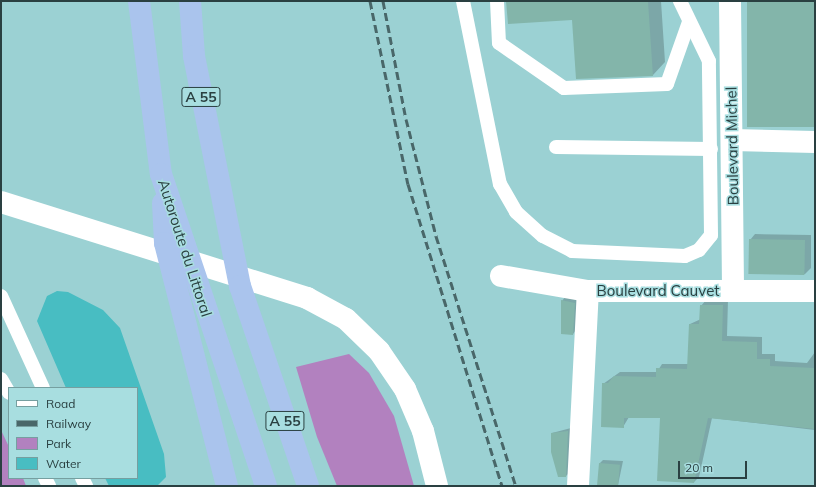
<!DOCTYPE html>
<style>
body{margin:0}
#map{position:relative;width:816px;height:487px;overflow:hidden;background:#9bd1d3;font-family:Mulish,sans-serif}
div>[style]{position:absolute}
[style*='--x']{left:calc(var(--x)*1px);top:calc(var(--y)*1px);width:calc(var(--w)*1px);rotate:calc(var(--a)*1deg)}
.green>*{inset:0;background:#b281bf}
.water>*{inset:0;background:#48bdc2}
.shadow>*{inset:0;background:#0003;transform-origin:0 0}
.building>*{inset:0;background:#83b5aa;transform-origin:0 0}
.lane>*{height:14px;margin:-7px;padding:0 7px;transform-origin:7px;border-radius:7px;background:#fff}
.street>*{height:22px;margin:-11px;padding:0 11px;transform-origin:11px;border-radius:11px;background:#fff}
.secondary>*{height:22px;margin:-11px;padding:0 11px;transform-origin:11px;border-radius:11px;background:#fff}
.highway>*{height:22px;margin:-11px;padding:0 11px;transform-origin:11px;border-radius:11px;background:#aac4ed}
.rail>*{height:3px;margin-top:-1.5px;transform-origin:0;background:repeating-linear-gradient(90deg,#496769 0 8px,transparent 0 12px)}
span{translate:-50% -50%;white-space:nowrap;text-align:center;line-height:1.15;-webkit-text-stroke:3px #a8dee0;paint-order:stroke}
.shield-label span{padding:1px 3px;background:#a8dee0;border:1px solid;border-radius:3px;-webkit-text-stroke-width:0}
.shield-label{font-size:14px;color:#2a4041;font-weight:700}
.street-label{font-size:15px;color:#2a4041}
.frame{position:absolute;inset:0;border:2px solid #2a4041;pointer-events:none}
.legend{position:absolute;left:8px;top:387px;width:130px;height:92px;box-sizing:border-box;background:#a8dee0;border:1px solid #769fa0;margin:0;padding:5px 7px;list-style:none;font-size:12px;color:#2a4041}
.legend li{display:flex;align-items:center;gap:8px;height:20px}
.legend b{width:20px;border:1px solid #769fa0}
.scale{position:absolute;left:678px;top:461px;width:69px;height:18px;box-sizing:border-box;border:2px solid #2a4041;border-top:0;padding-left:5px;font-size:12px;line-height:14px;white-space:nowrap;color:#2a4041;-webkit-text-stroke:3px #a8dee0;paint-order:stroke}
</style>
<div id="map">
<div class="green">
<i style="clip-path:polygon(349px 354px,369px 373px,394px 416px,414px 486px,337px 486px,317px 437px,296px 367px)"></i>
<i style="clip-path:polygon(1px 430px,9px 447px,9px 478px,23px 478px,26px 486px,1px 486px)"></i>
</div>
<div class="water">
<i style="clip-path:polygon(57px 291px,68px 292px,103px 310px,120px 328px,164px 454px,166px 477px,157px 486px,109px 486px,105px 478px,137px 478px,137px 388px,66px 388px,37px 321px,47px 296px)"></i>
</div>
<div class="shadow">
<i style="clip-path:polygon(507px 1px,661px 1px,665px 62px,653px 75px,572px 19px)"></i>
<i style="left:748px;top:1px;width:67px;height:125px"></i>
<i style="clip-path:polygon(755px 234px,811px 235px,811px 268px,805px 274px,749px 273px,750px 240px)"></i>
<i style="clip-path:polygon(565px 297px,578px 300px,576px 330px,573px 334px,562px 301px)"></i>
<i style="clip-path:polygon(706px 300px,728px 300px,727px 336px,762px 337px,762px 354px,775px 354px,775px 361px,807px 363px,815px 352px,815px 430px,712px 418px,699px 477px,694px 482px,661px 417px,629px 417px,623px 427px,603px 384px,620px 372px,657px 372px,662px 364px,688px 364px,690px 324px,701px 319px,701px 306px)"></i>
<i style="clip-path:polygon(571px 428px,569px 473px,566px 476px,552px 433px)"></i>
<i style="clip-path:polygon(603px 460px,623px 461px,618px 485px,600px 463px)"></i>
</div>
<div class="building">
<i style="clip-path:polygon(506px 1px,648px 1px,653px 76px,576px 79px,572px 20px,508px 24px)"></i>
<i style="left:747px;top:1px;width:67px;height:126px"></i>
<i style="left:749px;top:239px;width:56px;height:35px;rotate:1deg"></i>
<i style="clip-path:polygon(561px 300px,575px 303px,573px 335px,561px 334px)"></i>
<i style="clip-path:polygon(700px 305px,723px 305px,722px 341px,757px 342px,757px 359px,770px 359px,770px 366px,815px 368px,815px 429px,708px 418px,694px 483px,657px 481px,660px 418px,624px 418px,624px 428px,601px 427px,602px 383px,608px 383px,614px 376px,656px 377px,656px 368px,687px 369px,689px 324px,699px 324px)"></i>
<i style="clip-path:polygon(568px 431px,566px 477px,558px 477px,551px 452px,551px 433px)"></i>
<i style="left:599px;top:463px;width:21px;height:22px;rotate:5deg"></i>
</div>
<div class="lane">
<i style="--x:463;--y:1;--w:187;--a:78.6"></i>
<i style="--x:500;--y:184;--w:32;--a:60"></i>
<i style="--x:516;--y:212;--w:36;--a:42"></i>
<i style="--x:543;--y:236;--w:33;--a:27"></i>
<i style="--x:572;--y:251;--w:113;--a:2.5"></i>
<i style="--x:685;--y:256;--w:15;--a:-23"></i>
<i style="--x:699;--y:250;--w:19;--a:-51"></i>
<i style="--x:711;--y:235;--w:174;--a:-90.7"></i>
<i style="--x:709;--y:61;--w:67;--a:-115.8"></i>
<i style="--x:497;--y:1;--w:42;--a:87.3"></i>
<i style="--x:499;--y:43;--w:79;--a:34.7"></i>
<i style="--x:564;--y:88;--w:103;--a:-2.2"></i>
<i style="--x:667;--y:84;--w:66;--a:-70.5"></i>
<i style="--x:556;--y:147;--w:155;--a:0.7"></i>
<i style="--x:1;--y:296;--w:101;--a:65.5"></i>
<i style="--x:1;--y:379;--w:16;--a:60"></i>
<i style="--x:45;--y:478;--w:9;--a:63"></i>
<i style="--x:82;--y:478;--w:9;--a:63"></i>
</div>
<div class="street">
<i style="--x:730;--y:1;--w:290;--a:89.4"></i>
<i style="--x:732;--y:140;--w:83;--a:1.4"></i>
<i style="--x:501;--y:276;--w:88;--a:9.8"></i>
<i style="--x:588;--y:291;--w:227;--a:0"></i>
<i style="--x:578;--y:486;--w:195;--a:-87.1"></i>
</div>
<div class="secondary">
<i style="--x:1;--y:202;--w:321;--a:17.4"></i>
<i style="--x:307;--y:298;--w:44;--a:28.3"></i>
<i style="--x:346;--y:319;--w:46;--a:44.1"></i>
<i style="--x:379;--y:351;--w:46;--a:55.6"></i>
<i style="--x:405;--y:389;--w:46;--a:66.8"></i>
<i style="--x:423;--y:431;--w:57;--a:75.7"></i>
</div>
<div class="highway">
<i style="--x:139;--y:1;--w:174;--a:82.8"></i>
<i style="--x:161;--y:174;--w:329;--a:71.4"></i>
<i style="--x:190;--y:1;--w:55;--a:85.8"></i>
<i style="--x:194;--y:56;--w:235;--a:78.7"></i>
<i style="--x:240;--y:286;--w:211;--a:71.2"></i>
<i style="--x:163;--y:203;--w:40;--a:87.1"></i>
<i style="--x:165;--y:243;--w:251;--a:75.7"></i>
</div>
<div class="rail">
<i style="--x:370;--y:1;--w:187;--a:78.3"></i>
<i style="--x:408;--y:184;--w:316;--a:72.7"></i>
<i style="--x:383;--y:1;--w:120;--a:79"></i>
<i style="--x:406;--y:119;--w:121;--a:75.6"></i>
<i style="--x:436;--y:236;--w:262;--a:72.3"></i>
</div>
<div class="shield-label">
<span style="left:201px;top:97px">A 55</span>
<span style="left:285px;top:421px">A 55</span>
</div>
<div class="street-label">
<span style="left:732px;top:146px;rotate:-91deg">Boulevard Michel</span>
<span style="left:185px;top:248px;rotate:72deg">Autoroute du Littoral</span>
<span style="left:658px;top:291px">Boulevard Cauvet</span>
</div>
<div class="frame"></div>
<ul class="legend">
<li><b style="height:5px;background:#fff"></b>Road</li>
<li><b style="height:5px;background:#496769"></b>Railway</li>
<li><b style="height:11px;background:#b281bf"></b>Park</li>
<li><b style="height:11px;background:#48bdc2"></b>Water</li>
</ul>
<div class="scale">20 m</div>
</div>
